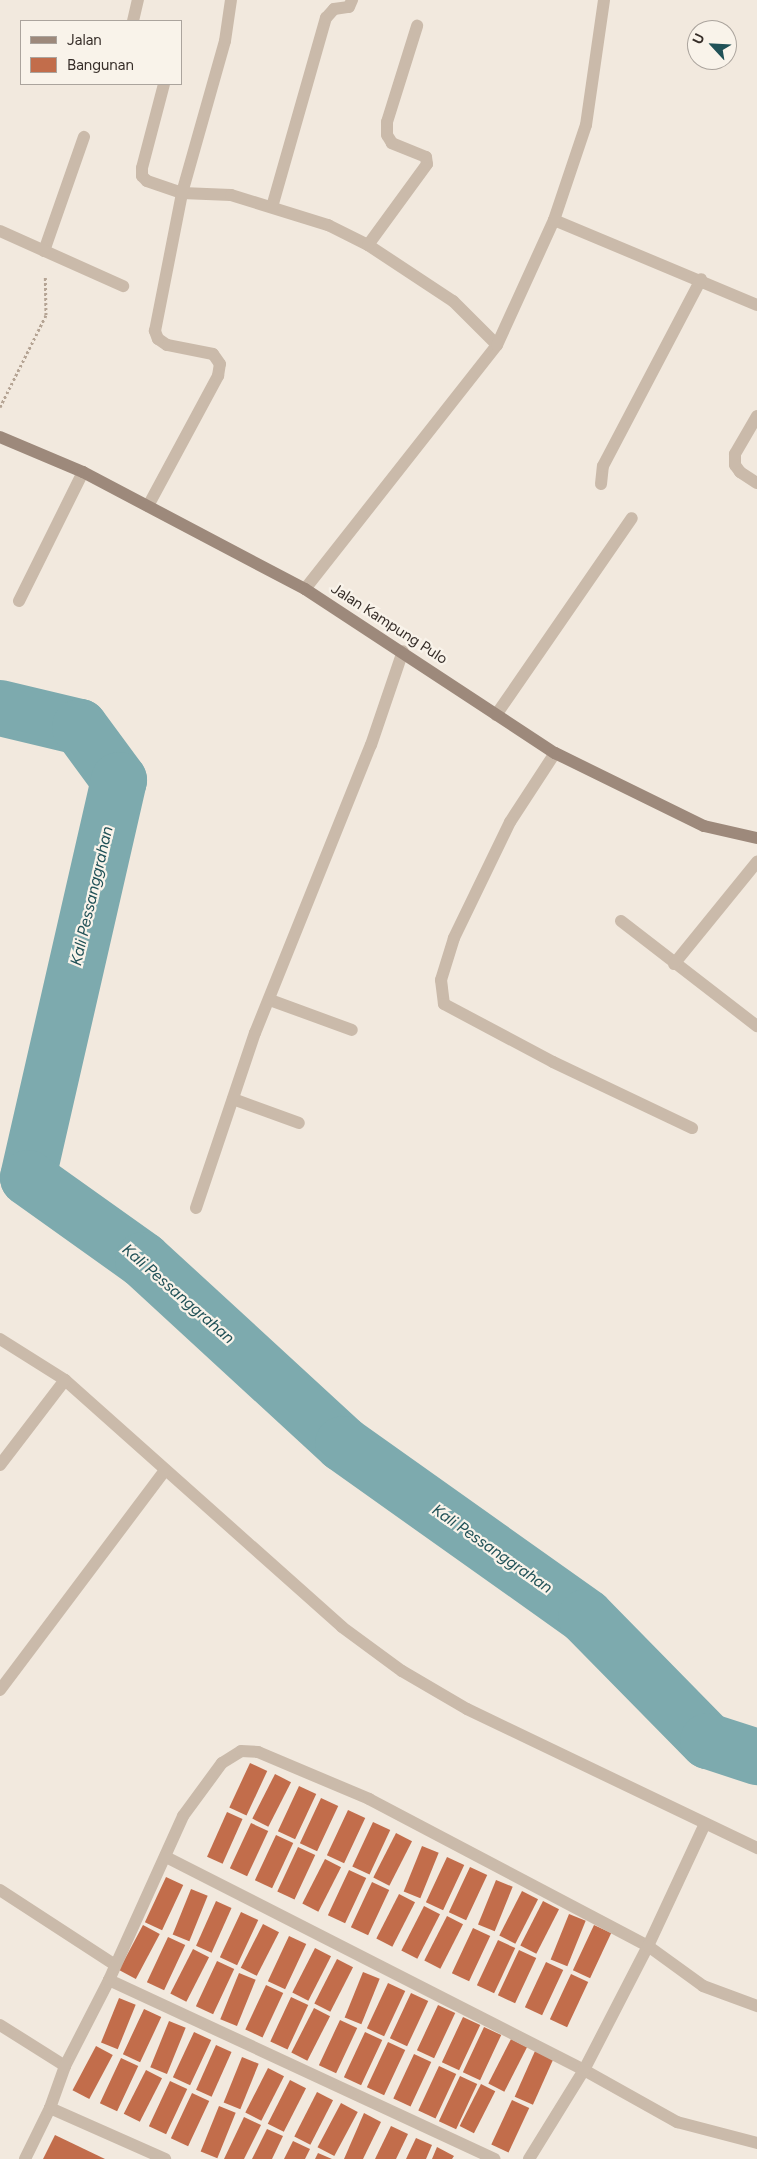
<!DOCTYPE html>
<style>
body{margin:0}
#map{position:relative;width:757px;height:2159px;overflow:hidden;background:#f2e9de;font-family:Figtree,sans-serif}
div>[style]{position:absolute}
[style*='--x']{left:calc(var(--x)*1px);top:calc(var(--y)*1px);width:calc(var(--w)*1px);rotate:calc(var(--a)*1deg)}
.river>*{height:56px;margin:-28px;padding:0 28px;transform-origin:28px;border-radius:28px;background:#7daaae}
.building>*{inset:0;background:#c26d4b;transform-origin:0 0}
.path>*{height:3px;margin-top:-1.5px;transform-origin:0;background:repeating-linear-gradient(90deg,#b5a494 0 2.5px,transparent 0 5px)}
.lane>*{height:12px;margin:-6px;padding:0 6px;transform-origin:6px;border-radius:6px;background:#cabaaa}
.street>*{height:12px;margin:-6px;padding:0 6px;transform-origin:6px;border-radius:6px;background:#cabaaa}
.secondary>*{height:12px;margin:-6px;padding:0 6px;transform-origin:6px;border-radius:6px;background:#9d897b}
span{translate:-50% -50%;white-space:nowrap;text-align:center;line-height:1.15;-webkit-text-stroke:4.5px #f9f3ea;paint-order:stroke}
.street-label{font-size:15px;color:#372e29}
.water-label{font-size:16px;color:#205157;font-style:italic}
.legend{position:absolute;left:20px;top:20px;width:162px;height:65px;box-sizing:border-box;background:#f9f3ea;border:1px solid #aba49d;margin:0;padding:6px 9px;list-style:none;font-size:15px;color:#372e29}
.legend li{display:flex;align-items:center;gap:10px;height:25px}
.legend b{width:25px;border:1px solid #aba49d}
.north{position:absolute;left:687px;top:20px;width:50px;height:50px;box-sizing:border-box;background:#f9f3ea;border:1px solid #aba49d;border-radius:50%;rotate:295deg;font-size:14px;font-weight:700;line-height:20px;text-align:center;color:#372e29}
.north::after{content:'';display:block;margin:auto;width:18px;height:22px;background:#205157;clip-path:polygon(50% 0,100% 100%,50% 72%,0 100%)}
</style>
<div id="map">
<div class="river">
<i style="--x:0;--y:708;--w:82;--a:13.4"></i>
<i style="--x:80;--y:727;--w:66;--a:53.7"></i>
<i style="--x:119;--y:780;--w:408;--a:102.9"></i>
<i style="--x:28;--y:1178;--w:141;--a:35.5"></i>
<i style="--x:143;--y:1260;--w:272;--a:42.6"></i>
<i style="--x:343;--y:1444;--w:298;--a:35.4"></i>
<i style="--x:586;--y:1617;--w:174;--a:45.5"></i>
<i style="--x:708;--y:1741;--w:52;--a:18.1"></i>
</div>
<div class="building">
<i style="left:250px;top:1763px;width:19px;height:49px;rotate:25deg"></i>
<i style="left:275px;top:1774px;width:18px;height:50px;rotate:27deg"></i>
<i style="left:299px;top:1786px;width:19px;height:50px;rotate:25deg"></i>
<i style="left:321px;top:1798px;width:19px;height:50px;rotate:25deg"></i>
<i style="left:348px;top:1810px;width:19px;height:50px;rotate:25deg"></i>
<i style="left:227px;top:1812px;width:17px;height:49px;rotate:24deg"></i>
<i style="left:373px;top:1822px;width:19px;height:49px;rotate:25deg"></i>
<i style="left:251px;top:1823px;width:19px;height:50px;rotate:25deg"></i>
<i style="left:396px;top:1833px;width:18px;height:50px;rotate:27deg"></i>
<i style="left:276px;top:1835px;width:19px;height:50px;rotate:25deg"></i>
<i style="left:422px;top:1846px;width:18px;height:49px;rotate:22deg"></i>
<i style="left:298px;top:1847px;width:19px;height:49px;rotate:25deg"></i>
<i style="left:447px;top:1857px;width:19px;height:50px;rotate:25deg"></i>
<i style="left:325px;top:1859px;width:18px;height:50px;rotate:27deg"></i>
<i style="left:470px;top:1867px;width:19px;height:50px;rotate:25deg"></i>
<i style="left:349px;top:1870px;width:19px;height:50px;rotate:25deg"></i>
<i style="left:166px;top:1877px;width:19px;height:50px;rotate:25deg"></i>
<i style="left:496px;top:1880px;width:18px;height:48px;rotate:22deg"></i>
<i style="left:372px;top:1882px;width:19px;height:50px;rotate:25deg"></i>
<i style="left:191px;top:1889px;width:18px;height:49px;rotate:22deg"></i>
<i style="left:522px;top:1891px;width:18px;height:50px;rotate:27deg"></i>
<i style="left:399px;top:1894px;width:18px;height:50px;rotate:27deg"></i>
<i style="left:216px;top:1901px;width:17px;height:49px;rotate:24deg"></i>
<i style="left:543px;top:1901px;width:18px;height:50px;rotate:27deg"></i>
<i style="left:424px;top:1906px;width:18px;height:50px;rotate:27deg"></i>
<i style="left:241px;top:1912px;width:19px;height:50px;rotate:25deg"></i>
<i style="left:569px;top:1914px;width:18px;height:49px;rotate:22deg"></i>
<i style="left:447px;top:1916px;width:18px;height:50px;rotate:27deg"></i>
<i style="left:263px;top:1924px;width:18px;height:49px;rotate:27deg"></i>
<i style="left:143px;top:1925px;width:19px;height:51px;rotate:28deg"></i>
<i style="left:594px;top:1925px;width:19px;height:50px;rotate:25deg"></i>
<i style="left:473px;top:1928px;width:19px;height:50px;rotate:25deg"></i>
<i style="left:289px;top:1936px;width:19px;height:50px;rotate:25deg"></i>
<i style="left:168px;top:1937px;width:19px;height:50px;rotate:25deg"></i>
<i style="left:498px;top:1940px;width:19px;height:50px;rotate:25deg"></i>
<i style="left:315px;top:1948px;width:18px;height:50px;rotate:27deg"></i>
<i style="left:193px;top:1949px;width:18px;height:50px;rotate:27deg"></i>
<i style="left:519px;top:1950px;width:19px;height:50px;rotate:25deg"></i>
<i style="left:337px;top:1959px;width:18px;height:50px;rotate:27deg"></i>
<i style="left:217px;top:1961px;width:19px;height:50px;rotate:25deg"></i>
<i style="left:546px;top:1962px;width:19px;height:50px;rotate:25deg"></i>
<i style="left:363px;top:1972px;width:18px;height:49px;rotate:22deg"></i>
<i style="left:239px;top:1973px;width:18px;height:50px;rotate:22deg"></i>
<i style="left:571px;top:1974px;width:19px;height:50px;rotate:25deg"></i>
<i style="left:388px;top:1983px;width:19px;height:50px;rotate:25deg"></i>
<i style="left:266px;top:1985px;width:19px;height:49px;rotate:25deg"></i>
<i style="left:411px;top:1993px;width:19px;height:50px;rotate:25deg"></i>
<i style="left:291px;top:1997px;width:19px;height:49px;rotate:25deg"></i>
<i style="left:119px;top:1998px;width:18px;height:48px;rotate:22deg"></i>
<i style="left:438px;top:2005px;width:19px;height:50px;rotate:25deg"></i>
<i style="left:314px;top:2008px;width:18px;height:50px;rotate:27deg"></i>
<i style="left:144px;top:2009px;width:19px;height:50px;rotate:25deg"></i>
<i style="left:463px;top:2017px;width:19px;height:50px;rotate:25deg"></i>
<i style="left:340px;top:2020px;width:19px;height:50px;rotate:25deg"></i>
<i style="left:169px;top:2021px;width:18px;height:50px;rotate:22deg"></i>
<i style="left:484px;top:2027px;width:19px;height:50px;rotate:25deg"></i>
<i style="left:194px;top:2032px;width:19px;height:50px;rotate:25deg"></i>
<i style="left:365px;top:2032px;width:19px;height:50px;rotate:25deg"></i>
<i style="left:511px;top:2039px;width:18px;height:50px;rotate:27deg"></i>
<i style="left:388px;top:2042px;width:19px;height:50px;rotate:25deg"></i>
<i style="left:216px;top:2045px;width:17px;height:49px;rotate:24deg"></i>
<i style="left:96px;top:2046px;width:19px;height:50px;rotate:28deg"></i>
<i style="left:535px;top:2051px;width:20px;height:50px;rotate:24deg"></i>
<i style="left:414px;top:2054px;width:19px;height:49px;rotate:25deg"></i>
<i style="left:242px;top:2057px;width:18px;height:49px;rotate:22deg"></i>
<i style="left:121px;top:2058px;width:19px;height:50px;rotate:25deg"></i>
<i style="left:439px;top:2066px;width:19px;height:49px;rotate:25deg"></i>
<i style="left:268px;top:2068px;width:18px;height:50px;rotate:27deg"></i>
<i style="left:146px;top:2070px;width:18px;height:49px;rotate:27deg"></i>
<i style="left:460px;top:2076px;width:19px;height:50px;rotate:25deg"></i>
<i style="left:290px;top:2080px;width:18px;height:49px;rotate:27deg"></i>
<i style="left:170px;top:2081px;width:19px;height:50px;rotate:25deg"></i>
<i style="left:481px;top:2084px;width:16px;height:47px;rotate:27deg"></i>
<i style="left:317px;top:2092px;width:18px;height:50px;rotate:27deg"></i>
<i style="left:192px;top:2093px;width:19px;height:50px;rotate:25deg"></i>
<i style="left:512px;top:2100px;width:19px;height:49px;rotate:25deg"></i>
<i style="left:341px;top:2103px;width:19px;height:50px;rotate:28deg"></i>
<i style="left:219px;top:2106px;width:18px;height:49px;rotate:22deg"></i>
<i style="clip-path:polygon(364px 2113px,381px 2122px,363px 2159px,344px 2159px)"></i>
<i style="clip-path:polygon(244px 2117px,261px 2125px,244px 2159px,224px 2159px)"></i>
<i style="clip-path:polygon(391px 2126px,408px 2134px,396px 2159px,375px 2159px)"></i>
<i style="clip-path:polygon(267px 2129px,283px 2136px,272px 2159px,252px 2159px)"></i>
<i style="clip-path:polygon(55px 2135px,105px 2159px,43px 2159px)"></i>
<i style="clip-path:polygon(416px 2138px,432px 2145px,426px 2159px,406px 2159px)"></i>
<i style="clip-path:polygon(293px 2141px,310px 2149px,305px 2159px,284px 2159px)"></i>
<i style="clip-path:polygon(437px 2147px,454px 2156px,452px 2159px,432px 2159px)"></i>
<i style="clip-path:polygon(318px 2153px,332px 2159px,315px 2159px)"></i>
</div>
<div class="path">
<i style="--x:0;--y:407;--w:103;--a:-63.4"></i>
<i style="--x:46;--y:315;--w:39;--a:-91"></i>
</div>
<div class="lane">
<i style="--x:44;--y:251;--w:121;--a:-70.7"></i>
</div>
<div class="street">
<i style="--x:133;--y:21;--w:22;--a:-77"></i>
<i style="--x:164;--y:84;--w:87;--a:104.7"></i>
<i style="--x:142;--y:168;--w:8;--a:90"></i>
<i style="--x:142;--y:176;--w:7;--a:45"></i>
<i style="--x:147;--y:181;--w:37;--a:19"></i>
<i style="--x:182;--y:193;--w:49;--a:2.3"></i>
<i style="--x:231;--y:195;--w:102;--a:17.2"></i>
<i style="--x:328;--y:225;--w:45;--a:26.6"></i>
<i style="--x:368;--y:245;--w:102;--a:33.4"></i>
<i style="--x:453;--y:301;--w:62;--a:45"></i>
<i style="--x:272;--y:207;--w:197;--a:-74.1"></i>
<i style="--x:326;--y:18;--w:12;--a:-48"></i>
<i style="--x:334;--y:9;--w:15;--a:-8"></i>
<i style="--x:349;--y:7;--w:8;--a:-67"></i>
<i style="--x:554;--y:220;--w:220;--a:22.7"></i>
<i style="--x:0;--y:231;--w:135;--a:24.1"></i>
<i style="--x:368;--y:245;--w:100;--a:-53.9"></i>
<i style="--x:427;--y:164;--w:7;--a:-98"></i>
<i style="--x:426;--y:157;--w:37;--a:-158"></i>
<i style="--x:392;--y:143;--w:9;--a:-122"></i>
<i style="--x:387;--y:135;--w:13;--a:-90"></i>
<i style="--x:387;--y:122;--w:101;--a:-72.6"></i>
<i style="--x:757;--y:416;--w:44;--a:120.1"></i>
<i style="--x:735;--y:454;--w:11;--a:90"></i>
<i style="--x:735;--y:465;--w:9;--a:54"></i>
<i style="--x:740;--y:472;--w:20;--a:33"></i>
<i style="--x:601;--y:484;--w:18;--a:-84"></i>
<i style="--x:603;--y:466;--w:211;--a:-62.3"></i>
<i style="--x:148;--y:506;--w:148;--a:-61.7"></i>
<i style="--x:218;--y:376;--w:12;--a:-81"></i>
<i style="--x:220;--y:364;--w:12;--a:-125"></i>
<i style="--x:213;--y:354;--w:47;--a:-168.9"></i>
<i style="--x:167;--y:345;--w:11;--a:-146"></i>
<i style="--x:158;--y:339;--w:9;--a:-111"></i>
<i style="--x:155;--y:331;--w:141;--a:-78.9"></i>
<i style="--x:182;--y:193;--w:158;--a:-74.2"></i>
<i style="--x:225;--y:41;--w:41;--a:-81.7"></i>
<i style="--x:305;--y:589;--w:310;--a:-51.8"></i>
<i style="--x:497;--y:345;--w:137;--a:-65.5"></i>
<i style="--x:554;--y:220;--w:100;--a:-71.4"></i>
<i style="--x:586;--y:125;--w:126;--a:-81.8"></i>
<i style="--x:19;--y:601;--w:144;--a:-63.6"></i>
<i style="--x:496;--y:715;--w:239;--a:-55.4"></i>
<i style="--x:555;--y:753;--w:82;--a:123.1"></i>
<i style="--x:510;--y:822;--w:129;--a:115.8"></i>
<i style="--x:454;--y:938;--w:44;--a:107.2"></i>
<i style="--x:441;--y:980;--w:24;--a:83"></i>
<i style="--x:444;--y:1004;--w:123;--a:28"></i>
<i style="--x:553;--y:1062;--w:154;--a:25.4"></i>
<i style="--x:621;--y:921;--w:172;--a:37.7"></i>
<i style="--x:674;--y:964;--w:132;--a:-50.9"></i>
<i style="--x:270;--y:1000;--w:87;--a:20.1"></i>
<i style="--x:233;--y:1099;--w:70;--a:20"></i>
<i style="--x:196;--y:1208;--w:185;--a:-71.4"></i>
<i style="--x:255;--y:1033;--w:310;--a:-68.1"></i>
<i style="--x:371;--y:745;--w:99;--a:-71.2"></i>
<i style="--x:0;--y:1339;--w:77;--a:32.2"></i>
<i style="--x:65;--y:1380;--w:371;--a:41.7"></i>
<i style="--x:342;--y:1627;--w:74;--a:36.3"></i>
<i style="--x:402;--y:1671;--w:75;--a:30.3"></i>
<i style="--x:467;--y:1709;--w:322;--a:25.6"></i>
<i style="--x:0;--y:1465;--w:107;--a:-52.6"></i>
<i style="--x:0;--y:1690;--w:275;--a:-53.1"></i>
<i style="--x:166;--y:1857;--w:469;--a:27"></i>
<i style="--x:584;--y:2070;--w:107;--a:29.2"></i>
<i style="--x:677;--y:2122;--w:83;--a:14.7"></i>
<i style="--x:0;--y:1890;--w:137;--a:33.1"></i>
<i style="--x:109;--y:1980;--w:425;--a:24.9"></i>
<i style="--x:0;--y:2025;--w:77;--a:32.2"></i>
<i style="--x:50;--y:2108;--w:126;--a:23.9"></i>
<i style="--x:25;--y:2159;--w:57;--a:-63.9"></i>
<i style="--x:50;--y:2108;--w:45;--a:-70.3"></i>
<i style="--x:65;--y:2066;--w:97;--a:-62.9"></i>
<i style="--x:109;--y:1980;--w:180;--a:-65.7"></i>
<i style="--x:183;--y:1816;--w:66;--a:-53.7"></i>
<i style="--x:222;--y:1763;--w:22;--a:-32"></i>
<i style="--x:241;--y:1751;--w:17;--a:3"></i>
<i style="--x:258;--y:1752;--w:121;--a:22.9"></i>
<i style="--x:369;--y:1799;--w:315;--a:27.8"></i>
<i style="--x:648;--y:1946;--w:68;--a:36"></i>
<i style="--x:703;--y:1986;--w:58;--a:20.3"></i>
<i style="--x:529;--y:2159;--w:105;--a:-58.3"></i>
<i style="--x:584;--y:2070;--w:140;--a:-62.7"></i>
<i style="--x:648;--y:1946;--w:135;--a:-65"></i>
</div>
<div class="secondary">
<i style="--x:0;--y:437;--w:90;--a:22.9"></i>
<i style="--x:83;--y:472;--w:251;--a:27.8"></i>
<i style="--x:305;--y:589;--w:299;--a:33.3"></i>
<i style="--x:555;--y:753;--w:166;--a:26.1"></i>
<i style="--x:704;--y:826;--w:54;--a:12.8"></i>
</div>
<div class="street-label">
<span style="left:389px;top:624px;rotate:33deg">Jalan Kampung Pulo</span>
</div>
<div class="water-label">
<span style="left:92px;top:896px;rotate:-77deg">Kali Pessanggrahan</span>
<span style="left:178px;top:1294px;rotate:41deg">Kali Pessanggrahan</span>
<span style="left:492px;top:1549px;rotate:35deg">Kali Pessanggrahan</span>
</div>
<ul class="legend">
<li><b style="height:6px;background:#9d897b"></b>Jalan</li>
<li><b style="height:14px;background:#c26d4b"></b>Bangunan</li>
</ul>
<div class="north">U</div>
</div>
